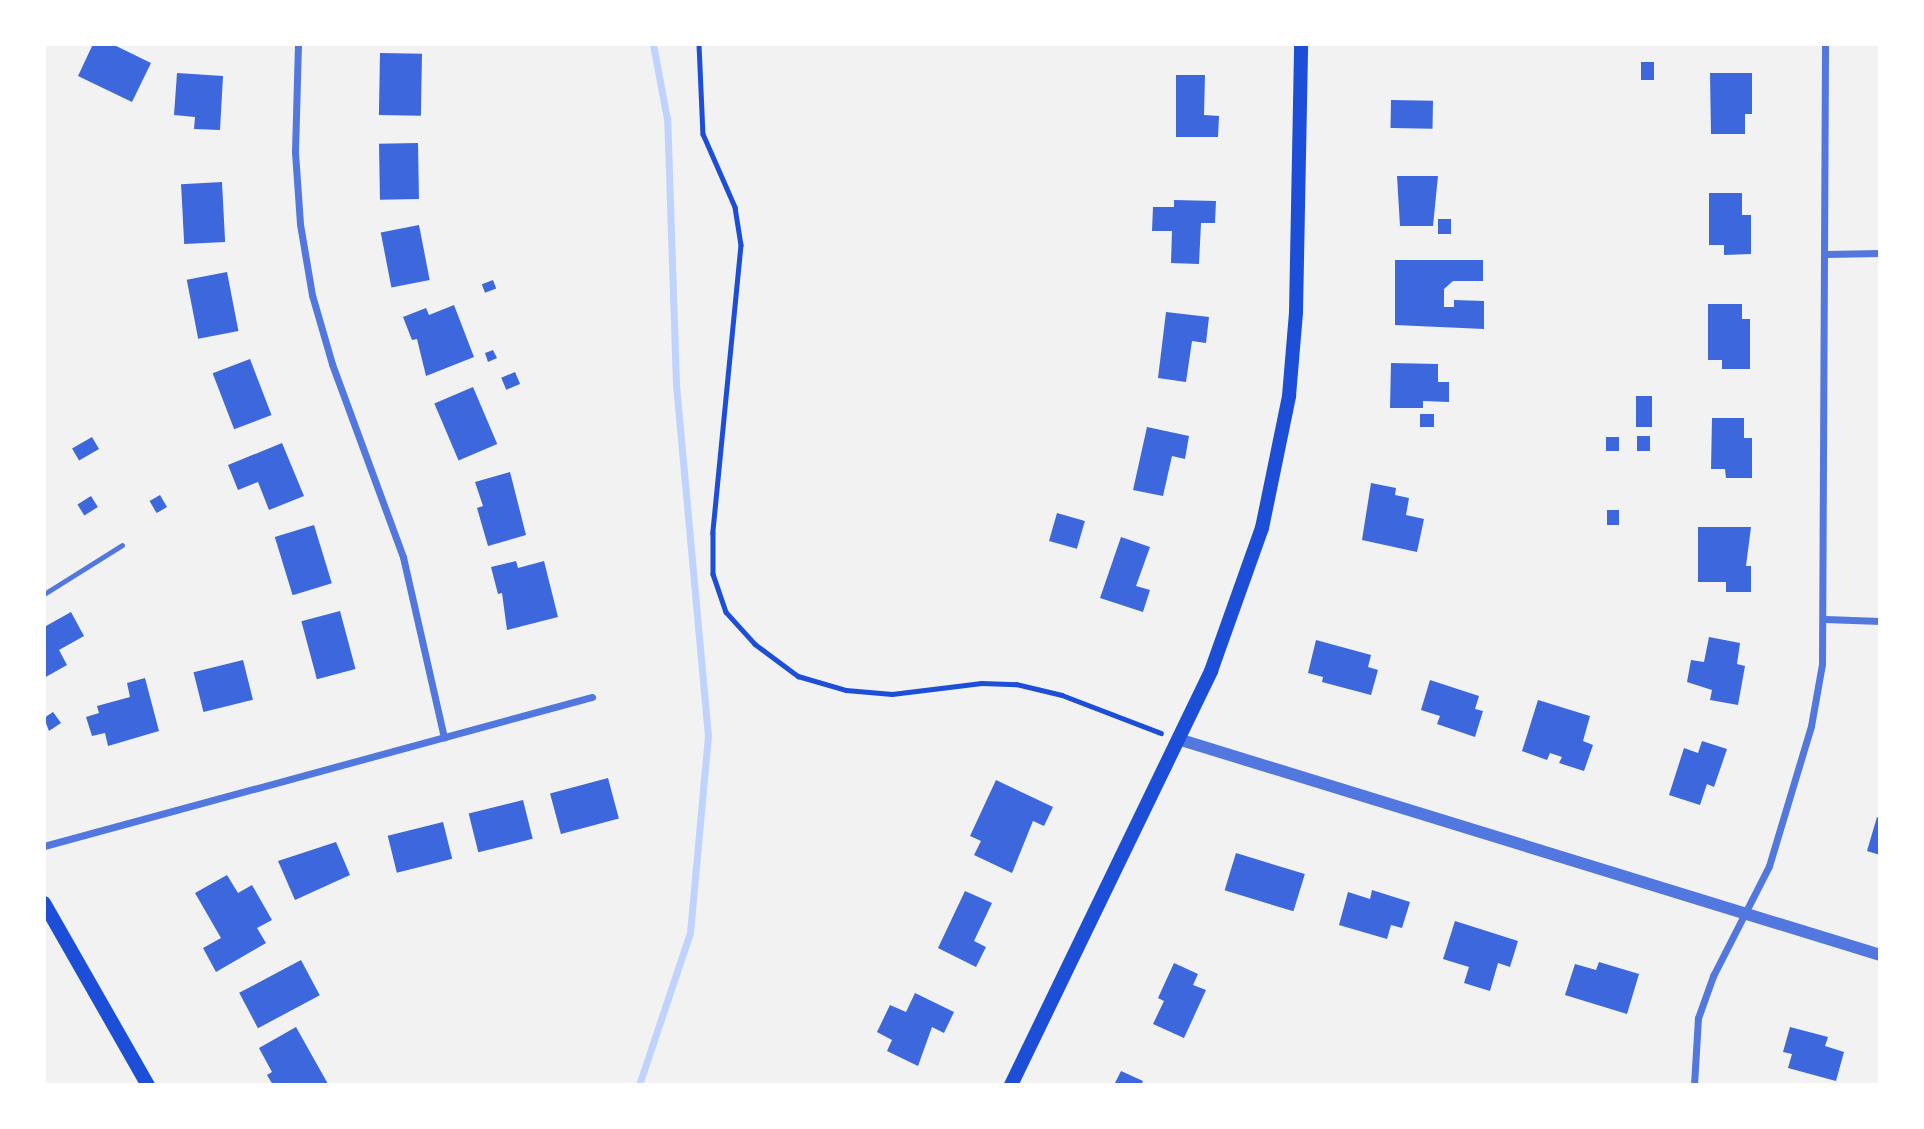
<!DOCTYPE html>
<style>
body{margin:0}
#map{position:relative;width:1924px;height:1129px;overflow:hidden;background:#f2f2f2;font-family:"Space Grotesk",sans-serif}
div>[style]{position:absolute}
[style*='--x']{left:calc(var(--x)*1px);top:calc(var(--y)*1px);width:calc(var(--w)*1px);rotate:calc(var(--a)*1deg)}
.stream>*{height:7px;margin:-3.5px;padding:0 3.5px;transform-origin:3.5px;border-radius:3.5px;background:#bfd3fe}
.building>*{inset:0;background:#3d67dc;transform-origin:0 0}
.path>*{height:4.5px;margin:-2.25px;padding:0 2.25px;transform-origin:2.25px;border-radius:2.25px;background:#1d4ed8}
.service>*{height:5px;margin:-2.5px;padding:0 2.5px;transform-origin:2.5px;border-radius:2.5px;background:#5277de}
.minor>*{height:7px;margin:-3.5px;padding:0 3.5px;transform-origin:3.5px;border-radius:3.5px;background:#5277de}
.tertiary>*{height:12px;margin:-6px;padding:0 6px;transform-origin:6px;border-radius:6px;background:#5277de}
.secondary>*{height:14px;margin:-7px;padding:0 7px;transform-origin:7px;border-radius:7px;background:#1d4ed8}
span{translate:-50% -50%;white-space:nowrap;text-align:center;line-height:1.15;-webkit-text-stroke:5px #fff;paint-order:stroke}
.frame{position:absolute;inset:0;border:46px solid #fff;pointer-events:none}
</style>
<div id="map">
<div class="stream">
<i style="--x:639;--y:1085;--w:160;--a:-71.5"></i>
<i style="--x:690;--y:933;--w:198;--a:-84.8"></i>
<i style="--x:708;--y:736;--w:353;--a:-95.2"></i>
<i style="--x:676;--y:384;--w:265;--a:-91.9"></i>
<i style="--x:667;--y:119;--w:76;--a:-100.6"></i>
</div>
<div class="building">
<i style="clip-path:polygon(93px 44px,112px 44px,151px 63px,132px 102px,78px 76px)"></i>
<i style="left:380px;top:53px;width:42px;height:62px;rotate:1deg"></i>
<i style="left:1641px;top:62px;width:13px;height:18px"></i>
<i style="clip-path:polygon(177px 73px,223px 76px,220px 130px,194px 129px,195px 117px,174px 115px)"></i>
<i style="clip-path:polygon(1710px 73px,1752px 73px,1752px 114px,1745px 114px,1745px 134px,1711px 134px)"></i>
<i style="clip-path:polygon(1176px 75px,1205px 75px,1204px 115px,1219px 116px,1218px 137px,1176px 137px)"></i>
<i style="left:1391px;top:100px;width:42px;height:28px;rotate:1deg"></i>
<i style="left:418px;top:143px;width:56px;height:39px;rotate:89deg"></i>
<i style="clip-path:polygon(1397px 176px,1438px 176px,1433px 226px,1400px 226px)"></i>
<i style="left:222px;top:182px;width:60px;height:41px;rotate:87deg"></i>
<i style="clip-path:polygon(1709px 193px,1742px 193px,1742px 215px,1751px 215px,1751px 254px,1724px 255px,1724px 245px,1709px 245px)"></i>
<i style="clip-path:polygon(1174px 200px,1216px 201px,1215px 223px,1201px 223px,1199px 264px,1171px 263px,1172px 231px,1152px 231px,1153px 207px,1174px 207px)"></i>
<i style="left:1438px;top:219px;width:13px;height:15px"></i>
<i style="left:419px;top:225px;width:56px;height:39px;rotate:79deg"></i>
<i style="clip-path:polygon(1395px 260px,1483px 260px,1483px 281px,1453px 281px,1444px 289px,1444px 307px,1454px 307px,1454px 300px,1484px 301px,1484px 329px,1395px 325px)"></i>
<i style="left:227px;top:272px;width:60px;height:41px;rotate:79deg"></i>
<i style="left:493px;top:280px;width:9px;height:12px;rotate:69deg"></i>
<i style="clip-path:polygon(1708px 304px,1742px 304px,1742px 319px,1750px 319px,1750px 369px,1722px 369px,1722px 360px,1708px 360px)"></i>
<i style="clip-path:polygon(454px 305px,474px 357px,426px 376px,417px 339px,412px 340px,403px 317px,426px 308px,429px 315px)"></i>
<i style="clip-path:polygon(1166px 312px,1209px 317px,1206px 343px,1192px 341px,1186px 382px,1158px 378px)"></i>
<i style="clip-path:polygon(493px 350px,497px 358px,488px 362px,485px 353px)"></i>
<i style="left:250px;top:359px;width:60px;height:40px;rotate:69deg"></i>
<i style="clip-path:polygon(1391px 363px,1438px 364px,1438px 382px,1449px 382px,1449px 402px,1423px 401px,1423px 408px,1390px 408px)"></i>
<i style="left:515px;top:372px;width:13px;height:15px;rotate:67deg"></i>
<i style="left:473px;top:387px;width:62px;height:42px;rotate:67deg"></i>
<i style="left:1636px;top:396px;width:16px;height:31px"></i>
<i style="left:1420px;top:414px;width:14px;height:13px"></i>
<i style="clip-path:polygon(1712px 418px,1744px 418px,1744px 438px,1752px 438px,1752px 478px,1726px 478px,1725px 469px,1711px 469px)"></i>
<i style="clip-path:polygon(1147px 427px,1189px 436px,1185px 459px,1172px 456px,1163px 496px,1133px 490px)"></i>
<i style="left:1637px;top:436px;width:13px;height:15px"></i>
<i style="left:92px;top:437px;width:14px;height:23px;rotate:60deg"></i>
<i style="left:1606px;top:437px;width:13px;height:14px"></i>
<i style="clip-path:polygon(282px 443px,304px 496px,269px 510px,258px 482px,238px 490px,228px 465px)"></i>
<i style="clip-path:polygon(510px 472px,526px 535px,488px 546px,477px 508px,483px 506px,475px 482px)"></i>
<i style="clip-path:polygon(1371px 483px,1396px 488px,1395px 495px,1409px 498px,1406px 515px,1424px 519px,1417px 552px,1362px 540px)"></i>
<i style="left:160px;top:495px;width:14px;height:12px;rotate:60deg"></i>
<i style="left:91px;top:496px;width:13px;height:16px;rotate:58deg"></i>
<i style="left:1607px;top:510px;width:12px;height:15px"></i>
<i style="left:1057px;top:513px;width:29px;height:29px;rotate:16deg"></i>
<i style="left:314px;top:525px;width:61px;height:41px;rotate:73deg"></i>
<i style="clip-path:polygon(1698px 527px,1751px 527px,1746px 566px,1751px 566px,1751px 592px,1726px 592px,1726px 582px,1698px 582px)"></i>
<i style="clip-path:polygon(1121px 537px,1150px 547px,1136px 586px,1150px 590px,1143px 612px,1100px 598px)"></i>
<i style="clip-path:polygon(516px 561px,518px 568px,544px 561px,558px 617px,507px 630px,502px 593px,498px 594px,491px 567px)"></i>
<i style="left:340px;top:611px;width:60px;height:40px;rotate:75deg"></i>
<i style="clip-path:polygon(71px 612px,84px 636px,59px 650px,67px 665px,44px 678px,44px 623px,46px 626px)"></i>
<i style="clip-path:polygon(1709px 637px,1740px 643px,1737px 664px,1745px 666px,1738px 705px,1710px 700px,1712px 690px,1687px 682px,1691px 660px,1704px 662px)"></i>
<i style="clip-path:polygon(1316px 640px,1371px 655px,1368px 667px,1378px 670px,1371px 695px,1322px 682px,1323px 677px,1308px 673px)"></i>
<i style="left:243px;top:660px;width:41px;height:51px;rotate:76deg"></i>
<i style="clip-path:polygon(145px 678px,159px 731px,108px 746px,105px 733px,92px 736px,86px 717px,99px 713px,97px 706px,130px 697px,127px 683px)"></i>
<i style="clip-path:polygon(1430px 680px,1479px 696px,1475px 709px,1483px 711px,1475px 737px,1437px 724px,1440px 716px,1421px 710px)"></i>
<i style="clip-path:polygon(1538px 700px,1590px 716px,1583px 741px,1593px 745px,1584px 771px,1559px 763px,1562px 757px,1550px 753px,1547px 760px,1522px 751px)"></i>
<i style="clip-path:polygon(53px 712px,61px 723px,49px 731px,44px 718px)"></i>
<i style="clip-path:polygon(1702px 741px,1727px 749px,1714px 787px,1707px 784px,1700px 805px,1669px 795px,1684px 748px,1698px 753px)"></i>
<i style="left:608px;top:778px;width:42px;height:60px;rotate:75deg"></i>
<i style="clip-path:polygon(996px 780px,1053px 807px,1044px 826px,1033px 821px,1012px 873px,974px 855px,981px 841px,970px 836px)"></i>
<i style="left:523px;top:800px;width:40px;height:56px;rotate:76deg"></i>
<i style="clip-path:polygon(1877px 817px,1880px 818px,1880px 855px,1867px 851px)"></i>
<i style="left:443px;top:822px;width:38px;height:57px;rotate:76deg"></i>
<i style="clip-path:polygon(336px 842px,350px 875px,295px 900px,278px 861px)"></i>
<i style="left:1236px;top:853px;width:72px;height:39px;rotate:17deg"></i>
<i style="clip-path:polygon(227px 875px,238px 893px,252px 885px,272px 920px,257px 928px,266px 943px,216px 972px,203px 948px,221px 938px,195px 893px)"></i>
<i style="clip-path:polygon(1372px 890px,1410px 902px,1402px 928px,1391px 925px,1387px 939px,1339px 925px,1348px 892px,1370px 899px)"></i>
<i style="clip-path:polygon(965px 891px,992px 903px,974px 941px,986px 947px,976px 967px,938px 948px)"></i>
<i style="clip-path:polygon(1455px 921px,1518px 941px,1510px 967px,1498px 963px,1490px 991px,1464px 983px,1469px 967px,1443px 959px)"></i>
<i style="left:301px;top:960px;width:40px;height:70px;rotate:62deg"></i>
<i style="clip-path:polygon(1599px 962px,1639px 974px,1627px 1014px,1565px 995px,1575px 964px,1596px 970px)"></i>
<i style="clip-path:polygon(1174px 963px,1198px 974px,1193px 985px,1206px 990px,1184px 1038px,1153px 1024px,1164px 1001px,1158px 998px)"></i>
<i style="clip-path:polygon(915px 993px,954px 1012px,944px 1033px,932px 1027px,918px 1066px,887px 1051px,892px 1040px,877px 1032px,890px 1005px,906px 1012px)"></i>
<i style="clip-path:polygon(296px 1027px,328px 1084px,326px 1085px,273px 1085px,267px 1075px,272px 1072px,259px 1048px)"></i>
<i style="clip-path:polygon(1790px 1027px,1828px 1037px,1825px 1046px,1844px 1052px,1836px 1081px,1788px 1068px,1792px 1054px,1783px 1052px)"></i>
<i style="clip-path:polygon(1121px 1071px,1143px 1081px,1141px 1085px,1114px 1085px)"></i>
</div>
<div class="path">
<i style="--x:699;--y:44;--w:90;--a:87.5"></i>
<i style="--x:703;--y:134;--w:80;--a:66.3"></i>
<i style="--x:735;--y:207;--w:38;--a:81"></i>
<i style="--x:741;--y:245;--w:289;--a:95.6"></i>
<i style="--x:713;--y:533;--w:41;--a:90"></i>
<i style="--x:713;--y:574;--w:40;--a:71.1"></i>
<i style="--x:726;--y:612;--w:43;--a:47.8"></i>
<i style="--x:755;--y:644;--w:54;--a:36.7"></i>
<i style="--x:798;--y:676;--w:50;--a:16.3"></i>
<i style="--x:846;--y:690;--w:46;--a:5"></i>
<i style="--x:892;--y:694;--w:90;--a:-7"></i>
<i style="--x:981;--y:683;--w:35;--a:2"></i>
<i style="--x:1016;--y:684;--w:47;--a:13.4"></i>
<i style="--x:1062;--y:695;--w:106;--a:21"></i>
</div>
<div class="service">
<i style="--x:44;--y:594;--w:92;--a:-32.1"></i>
</div>
<div class="minor">
<i style="--x:298;--y:44;--w:108;--a:91.6"></i>
<i style="--x:295;--y:152;--w:72;--a:86"></i>
<i style="--x:300;--y:224;--w:72;--a:80.4"></i>
<i style="--x:312;--y:295;--w:72;--a:73.8"></i>
<i style="--x:332;--y:364;--w:206;--a:69.8"></i>
<i style="--x:403;--y:557;--w:185;--a:77.2"></i>
<i style="--x:1826;--y:254;--w:54;--a:-1.1"></i>
<i style="--x:1825;--y:619;--w:55;--a:2.1"></i>
<i style="--x:44;--y:846;--w:568;--a:-15.21"></i>
<i style="--x:1694;--y:1085;--w:67;--a:-86.6"></i>
<i style="--x:1698;--y:1018;--w:45;--a:-70.3"></i>
<i style="--x:1713;--y:976;--w:123;--a:-63"></i>
<i style="--x:1769;--y:866;--w:146;--a:-73.3"></i>
<i style="--x:1811;--y:726;--w:63;--a:-79.9"></i>
<i style="--x:1822;--y:664;--w:620;--a:-89.72"></i>
</div>
<div class="tertiary">
<i style="--x:1178;--y:739;--w:734;--a:17.1"></i>
</div>
<div class="secondary">
<i style="--x:44;--y:903;--w:210;--a:60.3"></i>
<i style="--x:1011;--y:1085;--w:460;--a:-64.2"></i>
<i style="--x:1211;--y:671;--w:152;--a:-70.4"></i>
<i style="--x:1262;--y:528;--w:135;--a:-78.4"></i>
<i style="--x:1289;--y:396;--w:84;--a:-85.2"></i>
<i style="--x:1296;--y:312;--w:268;--a:-88.9"></i>
</div>
<div class="frame"></div>
</div>
